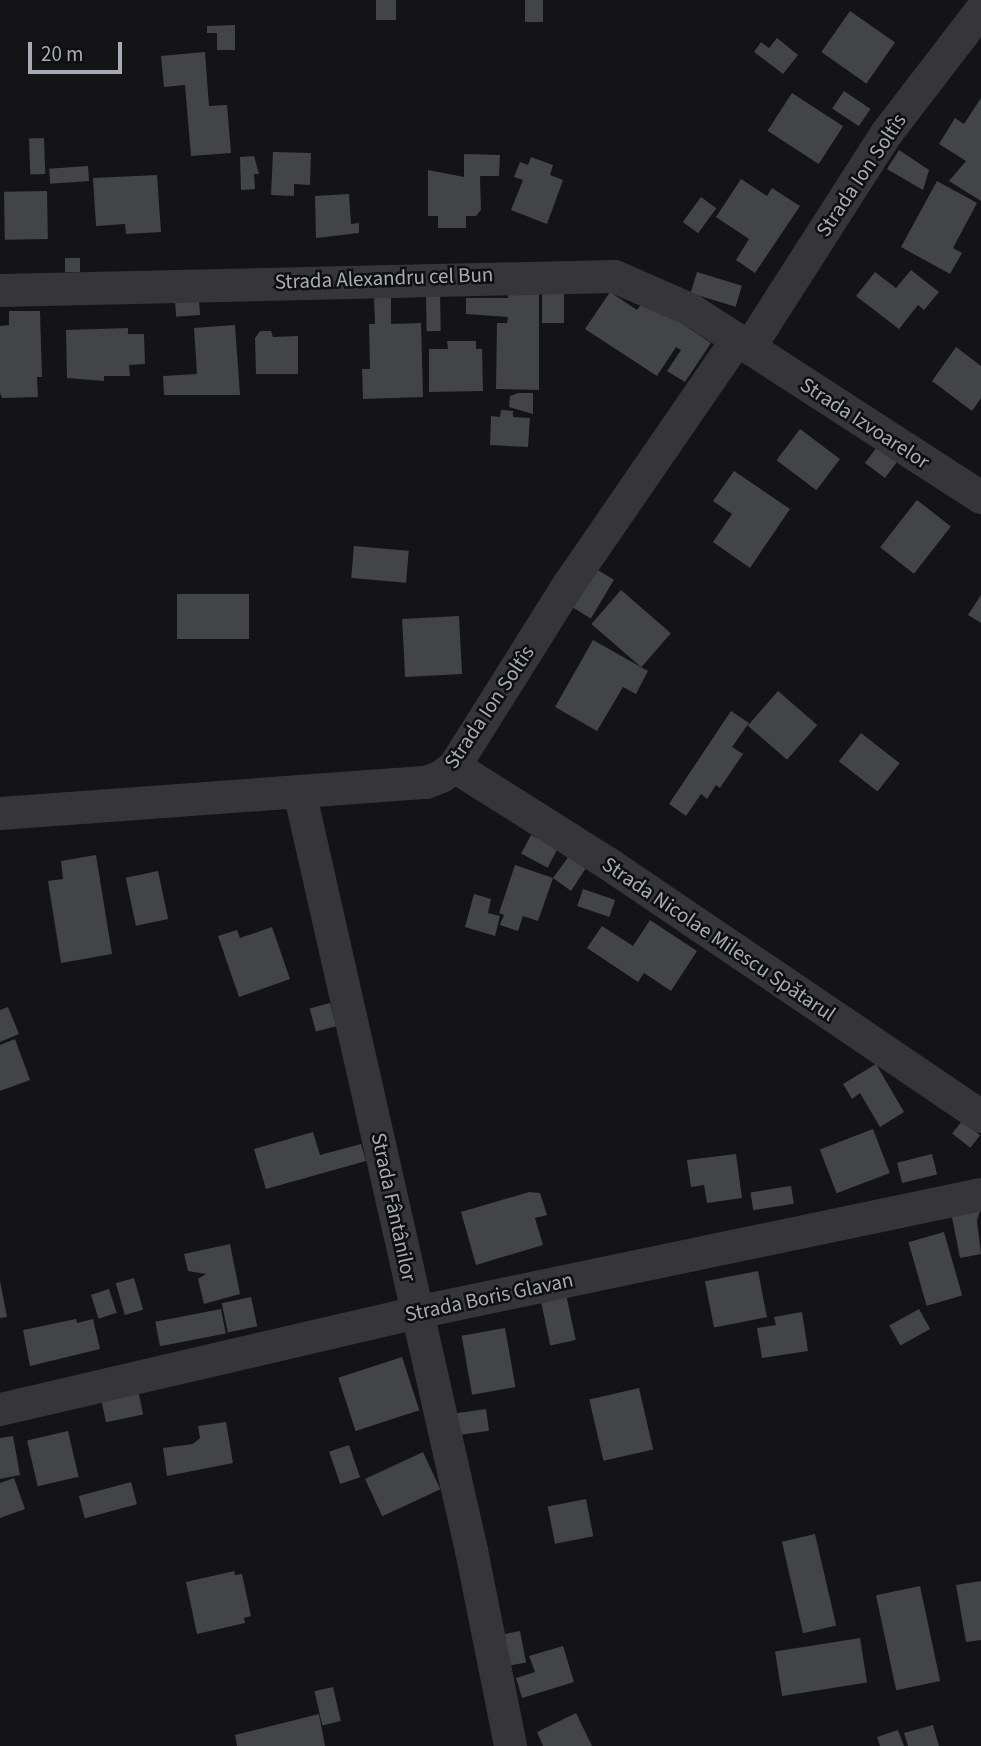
<!DOCTYPE html>
<meta charset="utf-8">
<style>
body{margin:0}
#map{position:relative;width:981px;height:1746px;overflow:hidden;background:#141416;font-family:"Source Sans 3",sans-serif}
div>[style]{position:absolute}
[style*='--x']{left:calc(var(--x)*1px);top:calc(var(--y)*1px);width:calc(var(--w)*1px);rotate:calc(var(--a)*1deg)}
.building>*{inset:0;background:#434448;transform-origin:0 0}
.minor>*{height:33px;margin:-16.5px;padding:0 16.5px;transform-origin:16.5px;border-radius:16.5px;background:#36363a}
span{translate:-50% -50%;white-space:nowrap;text-align:center;line-height:1.15;-webkit-text-stroke:5px #0f0f10;paint-order:stroke}
.street-label{font-size:21px;color:#a7acb4}
.scale{position:absolute;left:28px;top:42px;width:94px;height:32px;box-sizing:border-box;border:4px solid #a7acb4;border-top:0;padding-left:9px;font-size:21px;line-height:24px;white-space:nowrap;color:#a7acb4;-webkit-text-stroke:5px #0f0f10;paint-order:stroke}
</style>
<div id="map">
<div class="building">
<i style="left:376px;top:0;width:20px;height:20px"></i>
<i style="left:525px;top:0;width:18px;height:22px"></i>
<i style="left:850px;top:11px;width:55px;height:50px;rotate:35deg"></i>
<i style="clip-path:polygon(235px 25px,235px 50px,217px 50px,217px 33px,207px 33px,207px 26px)"></i>
<i style="clip-path:polygon(777px 38px,798px 55px,783px 74px,754px 52px,761px 42px,769px 48px)"></i>
<i style="clip-path:polygon(205px 52px,209px 106px,227px 105px,231px 153px,191px 156px,185px 85px,164px 87px,161px 56px)"></i>
<i style="left:844px;top:91px;width:32px;height:21px;rotate:34deg"></i>
<i style="left:792px;top:93px;width:61px;height:45px;rotate:33deg"></i>
<i style="clip-path:polygon(981px 98px,981px 201px,949px 181px,966px 161px,939px 144px,955px 118px,964px 124px)"></i>
<i style="left:44px;top:138px;width:36px;height:15px;rotate:88deg"></i>
<i style="clip-path:polygon(899px 150px,929px 170px,923px 190px,887px 169px)"></i>
<i style="clip-path:polygon(273px 152px,311px 153px,310px 185px,294px 184px,294px 196px,271px 195px)"></i>
<i style="clip-path:polygon(464px 154px,500px 155px,499px 176px,480px 176px,481px 210px,476px 216px,466px 216px,466px 228px,438px 228px,438px 216px,428px 216px,428px 170px,464px 177px)"></i>
<i style="clip-path:polygon(254px 156px,259px 174px,254px 174px,255px 189px,241px 190px,240px 157px)"></i>
<i style="clip-path:polygon(531px 157px,553px 165px,550px 175px,563px 180px,547px 224px,511px 210px,523px 180px,514px 177px,520px 162px,528px 165px)"></i>
<i style="left:88px;top:166px;width:15px;height:39px;rotate:86deg"></i>
<i style="clip-path:polygon(157px 175px,161px 232px,126px 234px,125px 224px,96px 226px,93px 178px)"></i>
<i style="clip-path:polygon(741px 179px,767px 196px,772px 188px,800px 206px,755px 273px,736px 260px,749px 239px,716px 217px)"></i>
<i style="clip-path:polygon(937px 181px,977px 203px,953px 248px,962px 253px,950px 274px,901px 247px)"></i>
<i style="left:47px;top:191px;width:48px;height:43px;rotate:89deg"></i>
<i style="clip-path:polygon(349px 194px,351px 224px,359px 223px,359px 233px,316px 238px,315px 196px)"></i>
<i style="left:701px;top:197px;width:19px;height:31px;rotate:36deg"></i>
<i style="left:80px;top:258px;width:14px;height:15px;rotate:90deg"></i>
<i style="clip-path:polygon(911px 270px,939px 292px,924px 310px,918px 305px,899px 329px,856px 296px,875px 272px,896px 288px)"></i>
<i style="left:697px;top:272px;width:47px;height:22px;rotate:17deg"></i>
<i style="left:440px;top:292px;width:39px;height:14px;rotate:89deg"></i>
<i style="left:542px;top:292px;width:22px;height:31px"></i>
<i style="clip-path:polygon(610px 292px,637px 310px,645px 299px,711px 343px,685px 382px,667px 371px,681px 350px,676px 347px,657px 376px,585px 329px)"></i>
<i style="clip-path:polygon(508px 293px,539px 293px,539px 390px,496px 389px,497px 323px,507px 323px,508px 317px,466px 314px,466px 298px,508px 298px)"></i>
<i style="clip-path:polygon(391px 296px,391px 324px,421px 323px,423px 397px,363px 399px,362px 369px,370px 369px,369px 324px,375px 324px,374px 297px)"></i>
<i style="left:199px;top:300px;width:15px;height:24px;rotate:86deg"></i>
<i style="clip-path:polygon(9px 311px,40px 311px,42px 377px,37px 377px,38px 397px,2px 398px,0 393px,0 326px,9px 325px)"></i>
<i style="clip-path:polygon(235px 325px,240px 395px,164px 395px,163px 376px,197px 374px,194px 328px)"></i>
<i style="clip-path:polygon(128px 328px,128px 334px,144px 334px,145px 364px,129px 365px,130px 376px,104px 376px,104px 381px,67px 378px,66px 330px)"></i>
<i style="clip-path:polygon(260px 331px,271px 331px,273px 337px,298px 336px,298px 374px,256px 374px,255px 338px)"></i>
<i style="clip-path:polygon(447px 341px,476px 341px,476px 349px,482px 349px,483px 391px,429px 392px,429px 349px,448px 349px)"></i>
<i style="clip-path:polygon(956px 347px,981px 366px,981px 398px,972px 411px,932px 381px)"></i>
<i style="clip-path:polygon(518px 393px,533px 393px,533px 414px,509px 407px,510px 396px)"></i>
<i style="clip-path:polygon(501px 410px,513px 411px,513px 417px,530px 418px,528px 447px,490px 445px,491px 416px,500px 417px)"></i>
<i style="left:800px;top:429px;width:50px;height:39px;rotate:37deg"></i>
<i style="left:877px;top:447px;width:25px;height:20px;rotate:37deg"></i>
<i style="clip-path:polygon(734px 471px,790px 509px,750px 568px,713px 542px,732px 514px,713px 501px)"></i>
<i style="left:917px;top:500px;width:43px;height:60px;rotate:38deg"></i>
<i style="left:354px;top:546px;width:55px;height:32px;rotate:5deg"></i>
<i style="left:596px;top:569px;width:21px;height:45px;rotate:31deg"></i>
<i style="left:621px;top:590px;width:66px;height:45px;rotate:41deg"></i>
<i style="left:177px;top:594px;width:72px;height:45px"></i>
<i style="clip-path:polygon(981px 595px,981px 623px,968px 615px)"></i>
<i style="left:459px;top:616px;width:58px;height:57px;rotate:87deg"></i>
<i style="clip-path:polygon(593px 640px,648px 671px,636px 694px,623px 687px,597px 731px,555px 707px)"></i>
<i style="left:778px;top:691px;width:52px;height:46px;rotate:41deg"></i>
<i style="clip-path:polygon(731px 711px,749px 723px,732px 747px,743px 754px,720px 788px,716px 785px,707px 799px,701px 794px,686px 816px,669px 804px)"></i>
<i style="left:861px;top:733px;width:49px;height:36px;rotate:38deg"></i>
<i style="left:531px;top:835px;width:30px;height:21px;rotate:28deg"></i>
<i style="clip-path:polygon(96px 855px,112px 954px,61px 963px,48px 881px,63px 879px,61px 861px)"></i>
<i style="clip-path:polygon(569px 856px,586px 868px,571px 891px,553px 878px,538px 921px,523px 916px,518px 931px,500px 925px,504px 915px,499px 913px,515px 865px,553px 878px)"></i>
<i style="left:158px;top:871px;width:49px;height:33px;rotate:78deg"></i>
<i style="left:583px;top:889px;width:34px;height:18px;rotate:19deg"></i>
<i style="clip-path:polygon(474px 894px,491px 899px,488px 913px,500px 916px,495px 936px,465px 927px)"></i>
<i style="clip-path:polygon(650px 920px,697px 951px,671px 991px,644px 973px,638px 982px,587px 948px,602px 926px,633px 946px)"></i>
<i style="clip-path:polygon(272px 927px,290px 979px,239px 997px,218px 936px,237px 930px,240px 938px)"></i>
<i style="left:330px;top:1003px;width:24px;height:21px;rotate:75deg"></i>
<i style="clip-path:polygon(8px 1007px,19px 1034px,0 1042px,0 1010px)"></i>
<i style="clip-path:polygon(15px 1039px,30px 1080px,0 1091px,0 1045px)"></i>
<i style="clip-path:polygon(876px 1064px,904px 1112px,880px 1127px,860px 1093px,852px 1099px,843px 1084px)"></i>
<i style="left:962px;top:1121px;width:23px;height:16px;rotate:38deg"></i>
<i style="left:873px;top:1129px;width:47px;height:57px;rotate:69deg"></i>
<i style="clip-path:polygon(313px 1132px,320px 1155px,361px 1144px,366px 1161px,266px 1189px,254px 1149px)"></i>
<i style="clip-path:polygon(736px 1154px,742px 1198px,707px 1203px,704px 1185px,691px 1187px,687px 1160px)"></i>
<i style="left:932px;top:1154px;width:21px;height:36px;rotate:76deg"></i>
<i style="left:791px;top:1186px;width:18px;height:41px;rotate:81deg"></i>
<i style="clip-path:polygon(529px 1192px,540px 1193px,547px 1215px,535px 1218px,543px 1245px,476px 1265px,461px 1212px)"></i>
<i style="clip-path:polygon(981px 1207px,977px 1221px,981px 1254px,960px 1258px,951px 1212px)"></i>
<i style="left:944px;top:1232px;width:66px;height:37px;rotate:74deg"></i>
<i style="clip-path:polygon(230px 1244px,240px 1294px,204px 1304px,198px 1279px,206px 1274px,188px 1271px,184px 1254px)"></i>
<i style="left:758px;top:1271px;width:47px;height:54px;rotate:79deg"></i>
<i style="left:134px;top:1278px;width:33px;height:19px;rotate:74deg"></i>
<i style="clip-path:polygon(0 1281px,7px 1317px,0 1318px)"></i>
<i style="left:109px;top:1289px;width:25px;height:19px;rotate:72deg"></i>
<i style="left:566px;top:1294px;width:47px;height:26px;rotate:78deg"></i>
<i style="left:251px;top:1297px;width:30px;height:30px;rotate:78deg"></i>
<i style="left:221px;top:1309px;width:25px;height:67px;rotate:79deg"></i>
<i style="left:919px;top:1309px;width:23px;height:34px;rotate:61deg"></i>
<i style="clip-path:polygon(802px 1312px,808px 1351px,762px 1358px,757px 1328px,776px 1325px,774px 1317px)"></i>
<i style="clip-path:polygon(76px 1319px,77px 1323px,93px 1319px,100px 1349px,30px 1366px,23px 1330px)"></i>
<i style="left:505px;top:1328px;width:60px;height:44px;rotate:80deg"></i>
<i style="left:402px;top:1357px;width:56px;height:67px;rotate:72deg"></i>
<i style="left:639px;top:1388px;width:63px;height:51px;rotate:77deg"></i>
<i style="left:138px;top:1390px;width:25px;height:38px;rotate:78deg"></i>
<i style="left:486px;top:1409px;width:22px;height:32px;rotate:82deg"></i>
<i style="clip-path:polygon(226px 1422px,233px 1463px,167px 1476px,163px 1448px,193px 1444px,200px 1438px,198px 1426px)"></i>
<i style="left:68px;top:1431px;width:47px;height:42px;rotate:77deg"></i>
<i style="clip-path:polygon(13px 1436px,20px 1475px,0 1479px,0 1438px)"></i>
<i style="left:349px;top:1445px;width:34px;height:21px;rotate:71deg"></i>
<i style="left:423px;top:1452px;width:41px;height:64px;rotate:65deg"></i>
<i style="clip-path:polygon(14px 1478px,25px 1509px,0 1518px,0 1483px)"></i>
<i style="left:131px;top:1482px;width:23px;height:54px;rotate:75deg"></i>
<i style="left:586px;top:1499px;width:38px;height:39px;rotate:79deg"></i>
<i style="left:815px;top:1534px;width:94px;height:34px;rotate:77deg"></i>
<i style="clip-path:polygon(234px 1571px,235px 1575px,242px 1574px,251px 1616px,244px 1618px,245px 1623px,197px 1634px,186px 1582px)"></i>
<i style="clip-path:polygon(981px 1581px,981px 1640px,966px 1642px,956px 1585px)"></i>
<i style="left:920px;top:1586px;width:97px;height:45px;rotate:78deg"></i>
<i style="left:520px;top:1631px;width:32px;height:18px;rotate:79deg"></i>
<i style="left:860px;top:1638px;width:45px;height:86px;rotate:81deg"></i>
<i style="clip-path:polygon(563px 1646px,574px 1682px,522px 1698px,516px 1678px,535px 1672px,529px 1656px)"></i>
<i style="left:333px;top:1687px;width:35px;height:19px;rotate:77deg"></i>
<i style="clip-path:polygon(576px 1713px,592px 1746px,543px 1746px,537px 1732px)"></i>
<i style="clip-path:polygon(319px 1714px,325px 1746px,237px 1746px,235px 1735px)"></i>
<i style="clip-path:polygon(933px 1725px,939px 1746px,908px 1746px,904px 1733px)"></i>
<i style="clip-path:polygon(898px 1730px,904px 1746px,880px 1746px,877px 1737px)"></i>
</div>
<div class="minor">
<i style="--x:0;--y:290;--w:614;--a:-1.31"></i>
<i style="--x:614;--y:276;--w:83;--a:23.5"></i>
<i style="--x:690;--y:309;--w:346;--a:32.9"></i>
<i style="--x:749;--y:347;--w:254;--a:-57.4"></i>
<i style="--x:886;--y:133;--w:156;--a:-52.5"></i>
<i style="--x:454;--y:766;--w:180;--a:32.3"></i>
<i style="--x:606;--y:862;--w:453;--a:34.1"></i>
<i style="--x:299;--y:791;--w:778;--a:77.23"></i>
<i style="--x:471;--y:1550;--w:200;--a:78.7"></i>
<i style="--x:0;--y:813;--w:427;--a:-4.2"></i>
<i style="--x:426;--y:782;--w:16;--a:-22"></i>
<i style="--x:441;--y:776;--w:16;--a:-38"></i>
<i style="--x:454;--y:766;--w:216;--a:-57.9"></i>
<i style="--x:569;--y:583;--w:296;--a:-55.5"></i>
<i style="--x:0;--y:1409;--w:427;--a:-13.1"></i>
<i style="--x:416;--y:1312;--w:577;--a:-11.8"></i>
</div>
<div class="street-label">
<span style="left:861px;top:175px;rotate:-56deg">Strada Ion Soltîs</span>
<span style="left:384px;top:278px;rotate:-2deg">Strada Alexandru cel Bun</span>
<span style="left:865px;top:423px;rotate:33deg">Strada Izvoarelor</span>
<span style="left:489px;top:707px;rotate:-56deg">Strada Ion Soltîs</span>
<span style="left:719px;top:939px;rotate:34deg">Strada Nicolae Milescu Spătarul</span>
<span style="left:394px;top:1207px;rotate:78deg">Strada Fântânilor</span>
<span style="left:489px;top:1297px;rotate:-12deg">Strada Boris Glavan</span>
</div>
<div class="scale">20 m</div>
</div>
